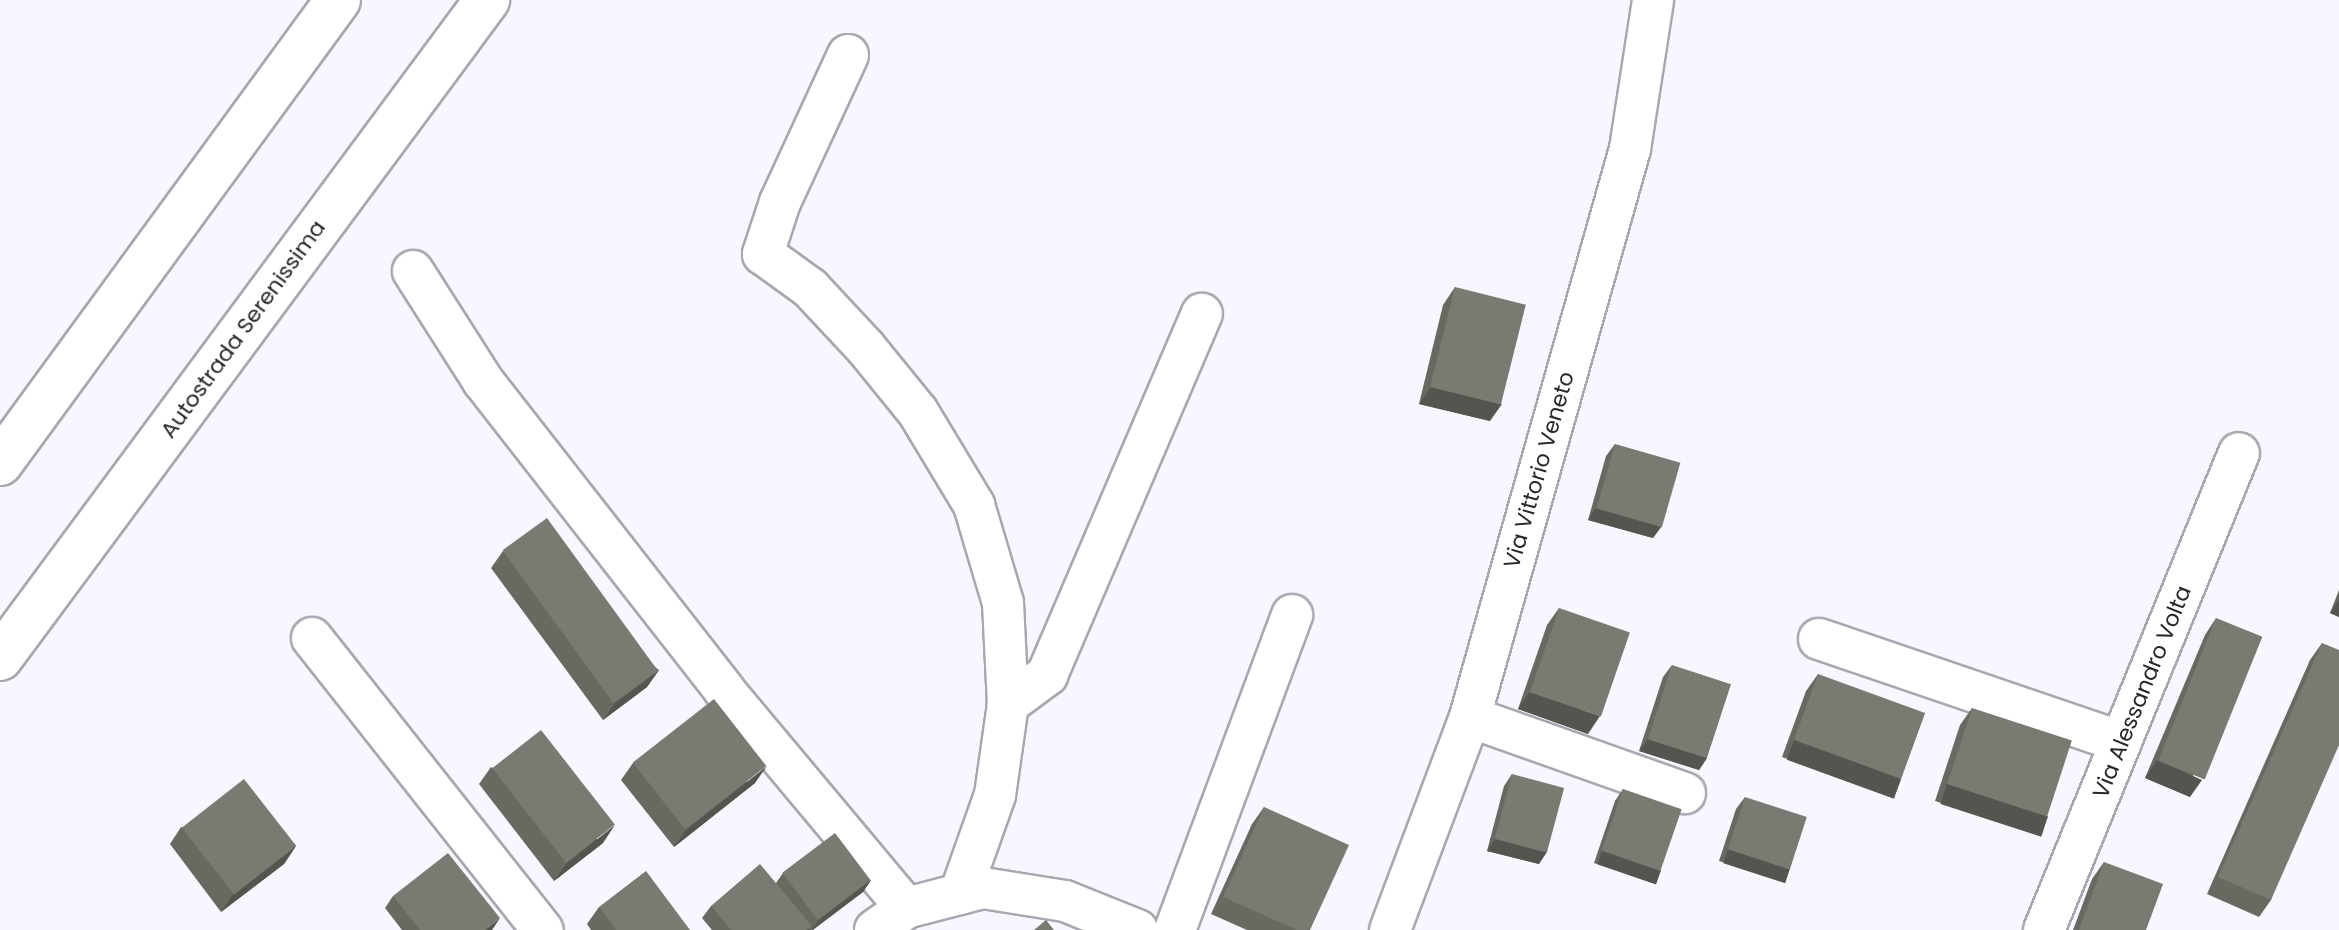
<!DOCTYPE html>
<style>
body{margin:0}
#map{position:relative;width:2339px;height:930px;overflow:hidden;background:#f9f6ff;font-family:Poppins,sans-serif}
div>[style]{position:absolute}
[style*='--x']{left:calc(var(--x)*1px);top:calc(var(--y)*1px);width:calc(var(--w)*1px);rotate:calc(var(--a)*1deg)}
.roads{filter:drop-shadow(2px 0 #aaa6b0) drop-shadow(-2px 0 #aaa6b0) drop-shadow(0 2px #aaa6b0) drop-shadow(0 -2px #aaa6b0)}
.street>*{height:40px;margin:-20px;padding:0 20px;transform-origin:20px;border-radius:20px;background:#fff}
.highway>*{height:44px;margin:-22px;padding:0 22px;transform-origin:22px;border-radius:22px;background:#fff}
.wall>*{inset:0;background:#666a61}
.shaded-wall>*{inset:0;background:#53564f;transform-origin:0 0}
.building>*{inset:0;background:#777b71;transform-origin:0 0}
span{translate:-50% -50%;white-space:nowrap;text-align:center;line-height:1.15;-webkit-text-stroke:6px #fff;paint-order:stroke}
.street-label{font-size:22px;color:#28262a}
</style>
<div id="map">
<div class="roads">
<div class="street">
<i style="--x:848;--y:55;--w:162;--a:114.8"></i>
<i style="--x:780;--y:202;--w:55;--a:108.1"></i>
<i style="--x:763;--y:254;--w:58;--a:35.9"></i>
<i style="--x:810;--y:288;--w:82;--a:47"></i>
<i style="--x:866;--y:348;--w:82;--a:50.9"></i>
<i style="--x:918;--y:412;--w:109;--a:58.9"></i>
<i style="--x:974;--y:505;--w:102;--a:73.5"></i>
<i style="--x:1003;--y:603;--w:101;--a:87.2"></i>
<i style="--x:1008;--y:704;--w:92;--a:98.1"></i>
<i style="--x:995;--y:795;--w:105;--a:109.5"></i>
<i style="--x:413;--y:271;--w:130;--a:57.5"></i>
<i style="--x:483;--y:381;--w:392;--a:52"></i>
<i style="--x:724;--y:690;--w:284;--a:50.1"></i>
<i style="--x:312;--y:638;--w:372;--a:51.7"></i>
<i style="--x:1819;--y:639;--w:319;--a:18.8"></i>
<i style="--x:1008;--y:704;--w:49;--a:-36.6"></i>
<i style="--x:1047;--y:675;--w:393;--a:-66.8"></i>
<i style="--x:1470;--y:717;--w:228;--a:19.5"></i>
<i style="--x:875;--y:930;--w:38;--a:-35"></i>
<i style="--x:906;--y:908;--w:80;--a:-14.6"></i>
<i style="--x:983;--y:888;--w:83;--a:9"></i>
<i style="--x:1065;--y:901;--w:78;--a:21.9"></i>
<i style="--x:1175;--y:930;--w:336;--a:-69.6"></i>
<i style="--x:1390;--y:930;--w:228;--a:-69.4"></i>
<i style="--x:1470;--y:717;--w:590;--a:-74.27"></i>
<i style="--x:1630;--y:149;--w:151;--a:-81.2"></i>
<i style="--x:2044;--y:930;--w:515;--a:-67.77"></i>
</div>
<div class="highway">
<i style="--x:0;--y:463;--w:573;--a:-53.87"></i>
<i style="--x:0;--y:658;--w:819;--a:-53.49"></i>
</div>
</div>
<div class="wall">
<i style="clip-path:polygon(1455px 287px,1490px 421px,1419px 404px,1443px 305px)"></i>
<i style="clip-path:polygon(1615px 444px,1653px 538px,1588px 520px,1606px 456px)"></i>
<i style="clip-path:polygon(503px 551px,659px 670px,647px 687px,603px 720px,491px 568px)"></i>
<i style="clip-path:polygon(2339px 590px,2339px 617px,2330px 613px)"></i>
<i style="clip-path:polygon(1559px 608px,1588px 734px,1518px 709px,1547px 625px)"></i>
<i style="clip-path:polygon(2216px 618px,2190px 797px,2145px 778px,2205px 635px)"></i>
<i style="clip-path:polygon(2322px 643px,2271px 900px,2259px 917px,2207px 894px,2310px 660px)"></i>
<i style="clip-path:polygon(1672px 665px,1707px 758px,1699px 770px,1639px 751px,1663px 677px)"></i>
<i style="clip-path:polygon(1818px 674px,1901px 779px,1889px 796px,1782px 757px,1806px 691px)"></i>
<i style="clip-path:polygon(1972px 708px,2048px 817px,2036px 834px,1935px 801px,1960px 725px)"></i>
<i style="clip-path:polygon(633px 763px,755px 783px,674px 847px,621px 780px)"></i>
<i style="clip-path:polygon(491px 767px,603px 843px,554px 881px,479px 784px)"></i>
<i style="clip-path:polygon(1512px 774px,1539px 864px,1487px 851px,1504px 786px)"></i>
<i style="clip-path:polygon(1623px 789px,1661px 871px,1653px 883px,1594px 863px,1615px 801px)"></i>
<i style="clip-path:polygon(1745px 797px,1781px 881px,1719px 861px,1736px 809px)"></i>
<i style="clip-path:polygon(1264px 807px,1310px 930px,1247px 930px,1211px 914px,1252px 824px)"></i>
<i style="clip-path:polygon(181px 827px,296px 846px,284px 864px,221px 912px,170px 844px)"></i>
<i style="clip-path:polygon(2104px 862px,2146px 930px,2073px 930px,2092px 879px)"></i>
<i style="clip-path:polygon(783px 873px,871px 880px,863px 892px,813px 930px,712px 930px,702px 918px,711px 906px,776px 883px)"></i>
<i style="clip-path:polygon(393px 896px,492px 930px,402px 930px,385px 908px)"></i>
<i style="clip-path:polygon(599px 907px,690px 930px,591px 930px,587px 924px)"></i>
</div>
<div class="shaded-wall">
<i style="clip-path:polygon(1431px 387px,1502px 404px,1490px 421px,1419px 404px)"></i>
<i style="clip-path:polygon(1596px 508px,1662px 526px,1653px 538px,1588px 520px)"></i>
<i style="clip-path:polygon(2339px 599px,2339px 617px,2330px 613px)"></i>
<i style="clip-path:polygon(659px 670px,647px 687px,603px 720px,615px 703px)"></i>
<i style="clip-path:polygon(1529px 692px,1600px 716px,1588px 734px,1518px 709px)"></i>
<i style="clip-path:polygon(1648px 739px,1707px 758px,1699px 770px,1639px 751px)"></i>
<i style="left:1794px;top:740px;width:114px;height:21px;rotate:20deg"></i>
<i style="clip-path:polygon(2157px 760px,2202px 780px,2190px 797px,2145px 778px)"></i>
<i style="clip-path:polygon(767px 766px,755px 783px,674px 847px,686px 830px)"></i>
<i style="left:1947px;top:784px;width:106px;height:21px;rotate:18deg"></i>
<i style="clip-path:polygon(615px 825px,603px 843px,554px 881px,566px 864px)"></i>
<i style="clip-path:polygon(1495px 839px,1547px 852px,1539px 864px,1487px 851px)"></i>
<i style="clip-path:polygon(296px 846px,284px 864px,221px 912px,233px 894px)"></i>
<i style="left:1728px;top:849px;width:65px;height:15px;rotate:18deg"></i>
<i style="left:1602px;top:851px;width:62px;height:14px;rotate:19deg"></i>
<i style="clip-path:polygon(871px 880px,863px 892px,812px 930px,819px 920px)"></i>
<i style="clip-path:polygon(500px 918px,492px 930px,485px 930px)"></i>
</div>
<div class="building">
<i style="left:1455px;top:287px;width:73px;height:103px;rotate:14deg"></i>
<i style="left:1615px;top:444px;width:68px;height:67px;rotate:16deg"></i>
<i style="left:547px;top:518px;width:189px;height:55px;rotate:54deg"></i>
<i style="left:1559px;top:608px;width:75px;height:89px;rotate:19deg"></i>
<i style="left:2216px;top:618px;width:50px;height:154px;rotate:22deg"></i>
<i style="clip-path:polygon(2322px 643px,2339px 650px,2339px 745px,2271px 900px,2218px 877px)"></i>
<i style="left:1672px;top:665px;width:62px;height:78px;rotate:18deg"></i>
<i style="left:1818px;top:674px;width:114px;height:70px;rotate:20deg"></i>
<i style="left:714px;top:699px;width:85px;height:103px;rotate:52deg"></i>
<i style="left:1972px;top:708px;width:105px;height:80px;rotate:18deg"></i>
<i style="left:541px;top:730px;width:120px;height:62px;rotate:52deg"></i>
<i style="left:1512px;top:774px;width:54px;height:67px;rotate:15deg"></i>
<i style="left:244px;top:779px;width:85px;height:79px;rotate:52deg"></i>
<i style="left:1623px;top:789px;width:62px;height:65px;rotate:19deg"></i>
<i style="left:1745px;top:797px;width:65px;height:55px;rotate:18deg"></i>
<i style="clip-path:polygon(1264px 807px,1349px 845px,1310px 930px,1297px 930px,1223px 897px)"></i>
<i style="left:835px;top:833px;width:59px;height:66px;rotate:53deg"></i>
<i style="clip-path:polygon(448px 853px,500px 918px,485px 930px,420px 930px,393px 896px)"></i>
<i style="clip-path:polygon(2104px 862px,2163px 884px,2146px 930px,2079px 930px)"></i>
<i style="clip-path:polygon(760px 864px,812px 926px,806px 930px,731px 930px,711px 906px)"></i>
<i style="clip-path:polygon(646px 871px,690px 930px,616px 930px,599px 907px)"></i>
<i style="clip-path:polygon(1046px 920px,1054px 930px,1034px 930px)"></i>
</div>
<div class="street-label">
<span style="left:243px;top:329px;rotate:-54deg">Autostrada Serenissima</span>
<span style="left:1539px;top:470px;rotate:-74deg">Via Vittorio Veneto</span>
<span style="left:2142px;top:692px;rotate:-68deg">Via Alessandro Volta</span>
</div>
</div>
